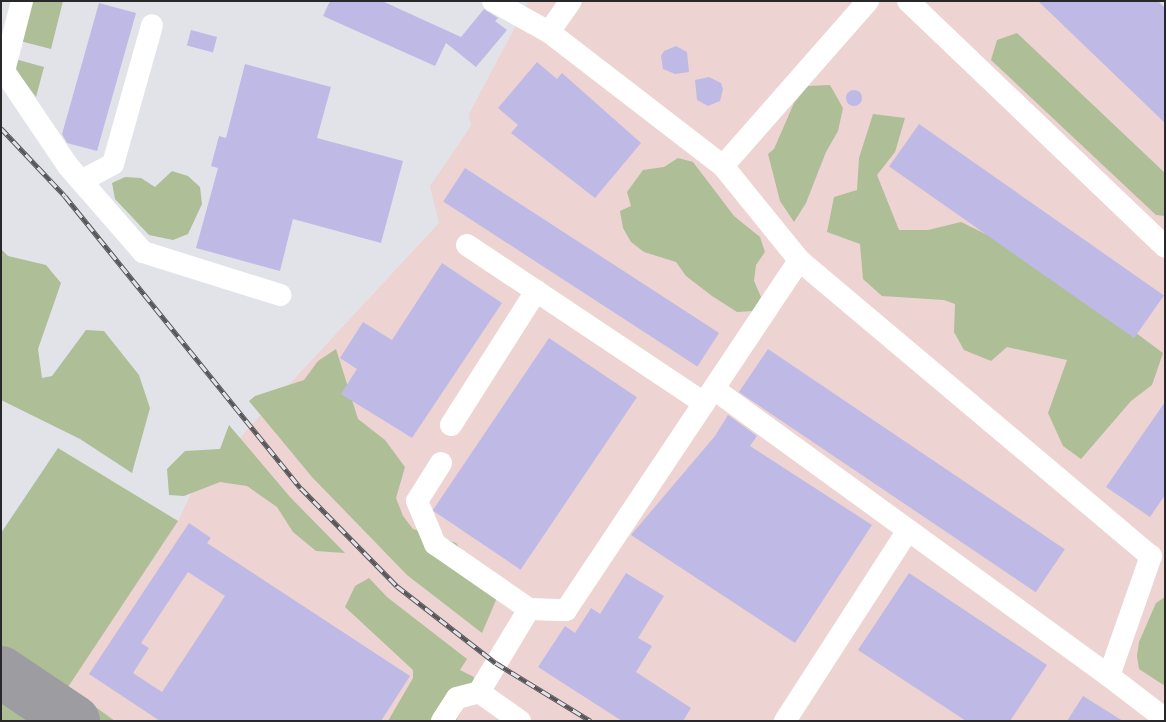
<!DOCTYPE html>
<style>
body{margin:0}
#map{position:relative;width:1166px;height:722px;overflow:hidden;background:#e2e3e9;font-family:Barlow,sans-serif}
div>[style]{position:absolute}
[style*='--x']{left:calc(var(--x)*1px);top:calc(var(--y)*1px);width:calc(var(--w)*1px);rotate:calc(var(--a)*1deg)}
.industrial>*{inset:0;background:#edd3d2}
.green>*{inset:0;background:#aebe97}
.taxiway>*{height:52px;margin:-26px;padding:0 26px;transform-origin:26px;border-radius:26px;background:#9c9ca1}
.building>*{inset:0;background:#bfbae5;transform-origin:0 0}
.round{border-radius:50%}
.minor>*{height:22px;margin:-11px;padding:0 11px;transform-origin:11px;border-radius:11px;background:#fff}
.rail>*{height:4.5px;margin-top:-2.25px;transform-origin:0;background:repeating-linear-gradient(90deg,#e2e3e9 0 9px,#565659 0 18px);box-sizing:border-box;border-block:1px solid #565659}
span{translate:-50% -50%;white-space:nowrap;text-align:center;line-height:1.15;-webkit-text-stroke:3.5px #e2e3e9;paint-order:stroke}
.frame{position:absolute;inset:0;border:2px solid #28282a;pointer-events:none}
</style>
<div id="map">
<div class="industrial">
<i style="clip-path:polygon(529px 1px,1158px 1px,1165px 8px,1165px 721px,115px 721px,67px 687px,178px 521px,194px 487px,439px 223px,430px 186px,471px 126px,469px 114px)"></i>
</div>
<div class="green">
<i style="clip-path:polygon(31px 1px,63px 1px,51px 49px,20px 41px)"></i>
<i style="clip-path:polygon(1017px 33px,1165px 173px,1165px 216px,1156px 215px,991px 60px,997px 40px)"></i>
<i style="clip-path:polygon(15px 59px,44px 67px,36px 97px,13px 66px)"></i>
<i style="clip-path:polygon(830px 85px,843px 108px,838px 131px,826px 152px,806px 203px,794px 222px,780px 201px,768px 154px,774px 149px,794px 103px,808px 86px)"></i>
<i style="clip-path:polygon(873px 114px,905px 118px,895px 152px,877px 175px,899px 230px,928px 230px,961px 222px,1035px 258px,1163px 353px,1152px 385px,1131px 401px,1081px 459px,1063px 446px,1048px 413px,1067px 360px,1007px 347px,991px 361px,964px 350px,954px 332px,955px 304px,944px 300px,882px 296px,863px 279px,860px 244px,827px 232px,834px 197px,857px 190px,859px 158px)"></i>
<i style="clip-path:polygon(678px 158px,693px 162px,734px 216px,760px 237px,765px 252px,756px 265px,754px 281px,761px 297px,753px 311px,737px 312px,712px 296px,686px 276px,676px 262px,644px 252px,631px 242px,623px 228px,620px 211px,631px 206px,627px 192px,643px 170px,664px 167px)"></i>
<i style="clip-path:polygon(172px 171px,188px 176px,200px 187px,202px 204px,188px 234px,173px 240px,149px 235px,115px 199px,112px 183px,125px 177px,141px 178px,155px 187px)"></i>
<i style="clip-path:polygon(1px 249px,8px 256px,46px 265px,61px 283px,38px 349px,42px 378px,52px 376px,86px 330px,104px 331px,139px 375px,150px 408px,132px 473px,80px 439px,1px 400px)"></i>
<i style="clip-path:polygon(336px 349px,358px 419px,385px 440px,405px 467px,396px 498px,403px 516px,413px 529px,456px 543px,475px 571px,499px 593px,482px 633px,407px 575px,312px 477px,249px 401px,255px 396px,304px 380px,318px 361px)"></i>
<i style="clip-path:polygon(229px 425px,290px 497px,345px 553px,316px 551px,293px 532px,277px 507px,247px 486px,220px 482px,184px 496px,169px 495px,167px 469px,185px 451px,220px 449px)"></i>
<i style="clip-path:polygon(58px 448px,178px 521px,68px 687px,115px 721px,89px 721px,1px 659px,1px 533px)"></i>
<i style="clip-path:polygon(369px 578px,387px 597px,467px 659px,460px 670px,474px 677px,472px 693px,456px 721px,388px 721px,413px 678px,413px 670px,345px 607px,355px 586px)"></i>
<i style="clip-path:polygon(1165px 597px,1165px 686px,1139px 669px,1137px 656px,1139px 642px,1156px 603px)"></i>
<i style="clip-path:polygon(1px 684px,58px 721px,1px 721px)"></i>
</div>
<div class="taxiway">
<i style="--x:1;--y:672;--w:88;--a:33.9"></i>
</div>
<div class="building">
<i style="clip-path:polygon(330px 1px,382px 1px,461px 37px,484px 9px,498px 18px,495px 21px,507px 30px,476px 67px,446px 43px,435px 66px,323px 16px)"></i>
<i style="clip-path:polygon(1038px 1px,1158px 1px,1165px 8px,1165px 123px)"></i>
<i style="clip-path:polygon(99px 3px,136px 13px,97px 151px,67px 143px,62px 134px)"></i>
<i style="left:191px;top:30px;width:27px;height:16px;rotate:15deg"></i>
<i style="clip-path:polygon(676px 46px,687px 52px,689px 72px,675px 74px,663px 69px,661px 56px,664px 51px)"></i>
<i style="clip-path:polygon(537px 62px,557px 79px,562px 73px,641px 143px,595px 198px,511px 133px,518px 125px,498px 108px)"></i>
<i style="clip-path:polygon(245px 64px,331px 87px,317px 138px,403px 161px,381px 243px,293px 219px,280px 271px,196px 248px,218px 168px,211px 166px,219px 136px,226px 138px)"></i>
<i style="clip-path:polygon(709px 77px,721px 83px,723px 89px,720px 101px,708px 106px,697px 100px,695px 80px)"></i>
<i class="round" style="left:846px;top:90px;width:16px;height:16px"></i>
<i style="left:919px;top:124px;width:299px;height:52px;rotate:35deg"></i>
<i style="left:465px;top:168px;width:303px;height:40px;rotate:33deg"></i>
<i style="clip-path:polygon(442px 263px,502px 303px,412px 438px,341px 394px,357px 369px,340px 358px,363px 322px,392px 340px)"></i>
<i style="left:549px;top:338px;width:106px;height:208px;rotate:34deg"></i>
<i style="left:768px;top:349px;width:358px;height:52px;rotate:34deg"></i>
<i style="clip-path:polygon(1165px 402px,1165px 495px,1150px 517px,1106px 487px)"></i>
<i style="clip-path:polygon(728px 415px,757px 436px,750px 446px,872px 525px,795px 643px,631px 535px,715px 436px)"></i>
<i style="clip-path:polygon(evenodd,189px 523px,211px 538px,207px 543px,410px 676px,381px 721px,160px 721px,89px 674px,189px 523px,188px 572px,225px 596px,162px 692px,133px 673px,149px 648px,141px 643px,188px 572px)"></i>
<i style="clip-path:polygon(626px 573px,664px 596px,638px 638px,652px 646px,636px 672px,691px 708px,683px 721px,622px 721px,538px 667px,565px 626px,575px 633px,591px 608px,600px 614px)"></i>
<i style="clip-path:polygon(909px 573px,1047px 665px,1010px 721px,966px 721px,858px 650px)"></i>
<i style="clip-path:polygon(1083px 696px,1123px 721px,1067px 721px)"></i>
</div>
<div class="minor">
<i style="--x:22;--y:1;--w:72;--a:104.4"></i>
<i style="--x:4;--y:71;--w:115;--a:56"></i>
<i style="--x:68;--y:166;--w:114;--a:48.9"></i>
<i style="--x:143;--y:252;--w:144;--a:17.4"></i>
<i style="--x:493;--y:1;--w:64;--a:29"></i>
<i style="--x:549;--y:32;--w:220;--a:37.6"></i>
<i style="--x:723;--y:166;--w:121;--a:51"></i>
<i style="--x:799;--y:260;--w:460;--a:40.1"></i>
<i style="--x:1151;--y:556;--w:127;--a:109.3"></i>
<i style="--x:1109;--y:676;--w:71;--a:37.5"></i>
<i style="--x:908;--y:1;--w:356;--a:43.7"></i>
<i style="--x:549;--y:32;--w:38;--a:-55"></i>
<i style="--x:723;--y:166;--w:220;--a:-48.7"></i>
<i style="--x:81;--y:181;--w:36;--a:-28"></i>
<i style="--x:113;--y:164;--w:144;--a:-74.3"></i>
<i style="--x:467;--y:245;--w:285;--a:33.7"></i>
<i style="--x:714;--y:389;--w:488;--a:36"></i>
<i style="--x:451;--y:425;--w:159;--a:-57.6"></i>
<i style="--x:441;--y:463;--w:45;--a:122.3"></i>
<i style="--x:417;--y:501;--w:47;--a:67.3"></i>
<i style="--x:435;--y:544;--w:114;--a:34.7"></i>
<i style="--x:442;--y:721;--w:27;--a:-57"></i>
<i style="--x:457;--y:698;--w:23;--a:-15"></i>
<i style="--x:520;--y:721;--w:50;--a:-144.7"></i>
<i style="--x:479;--y:692;--w:97;--a:-58.9"></i>
<i style="--x:529;--y:609;--w:37;--a:2"></i>
<i style="--x:566;--y:610;--w:420;--a:-56.3"></i>
<i style="--x:785;--y:721;--w:227;--a:-57.2"></i>
</div>
<div class="rail">
<i style="--x:1;--y:128;--w:93;--a:46.7"></i>
<i style="--x:65;--y:196;--w:375;--a:51.1"></i>
<i style="--x:301;--y:488;--w:137;--a:45.6"></i>
<i style="--x:397;--y:586;--w:125;--a:37.9"></i>
<i style="--x:496;--y:663;--w:111;--a:31.4"></i>
</div>
<div class="frame"></div>
</div>
